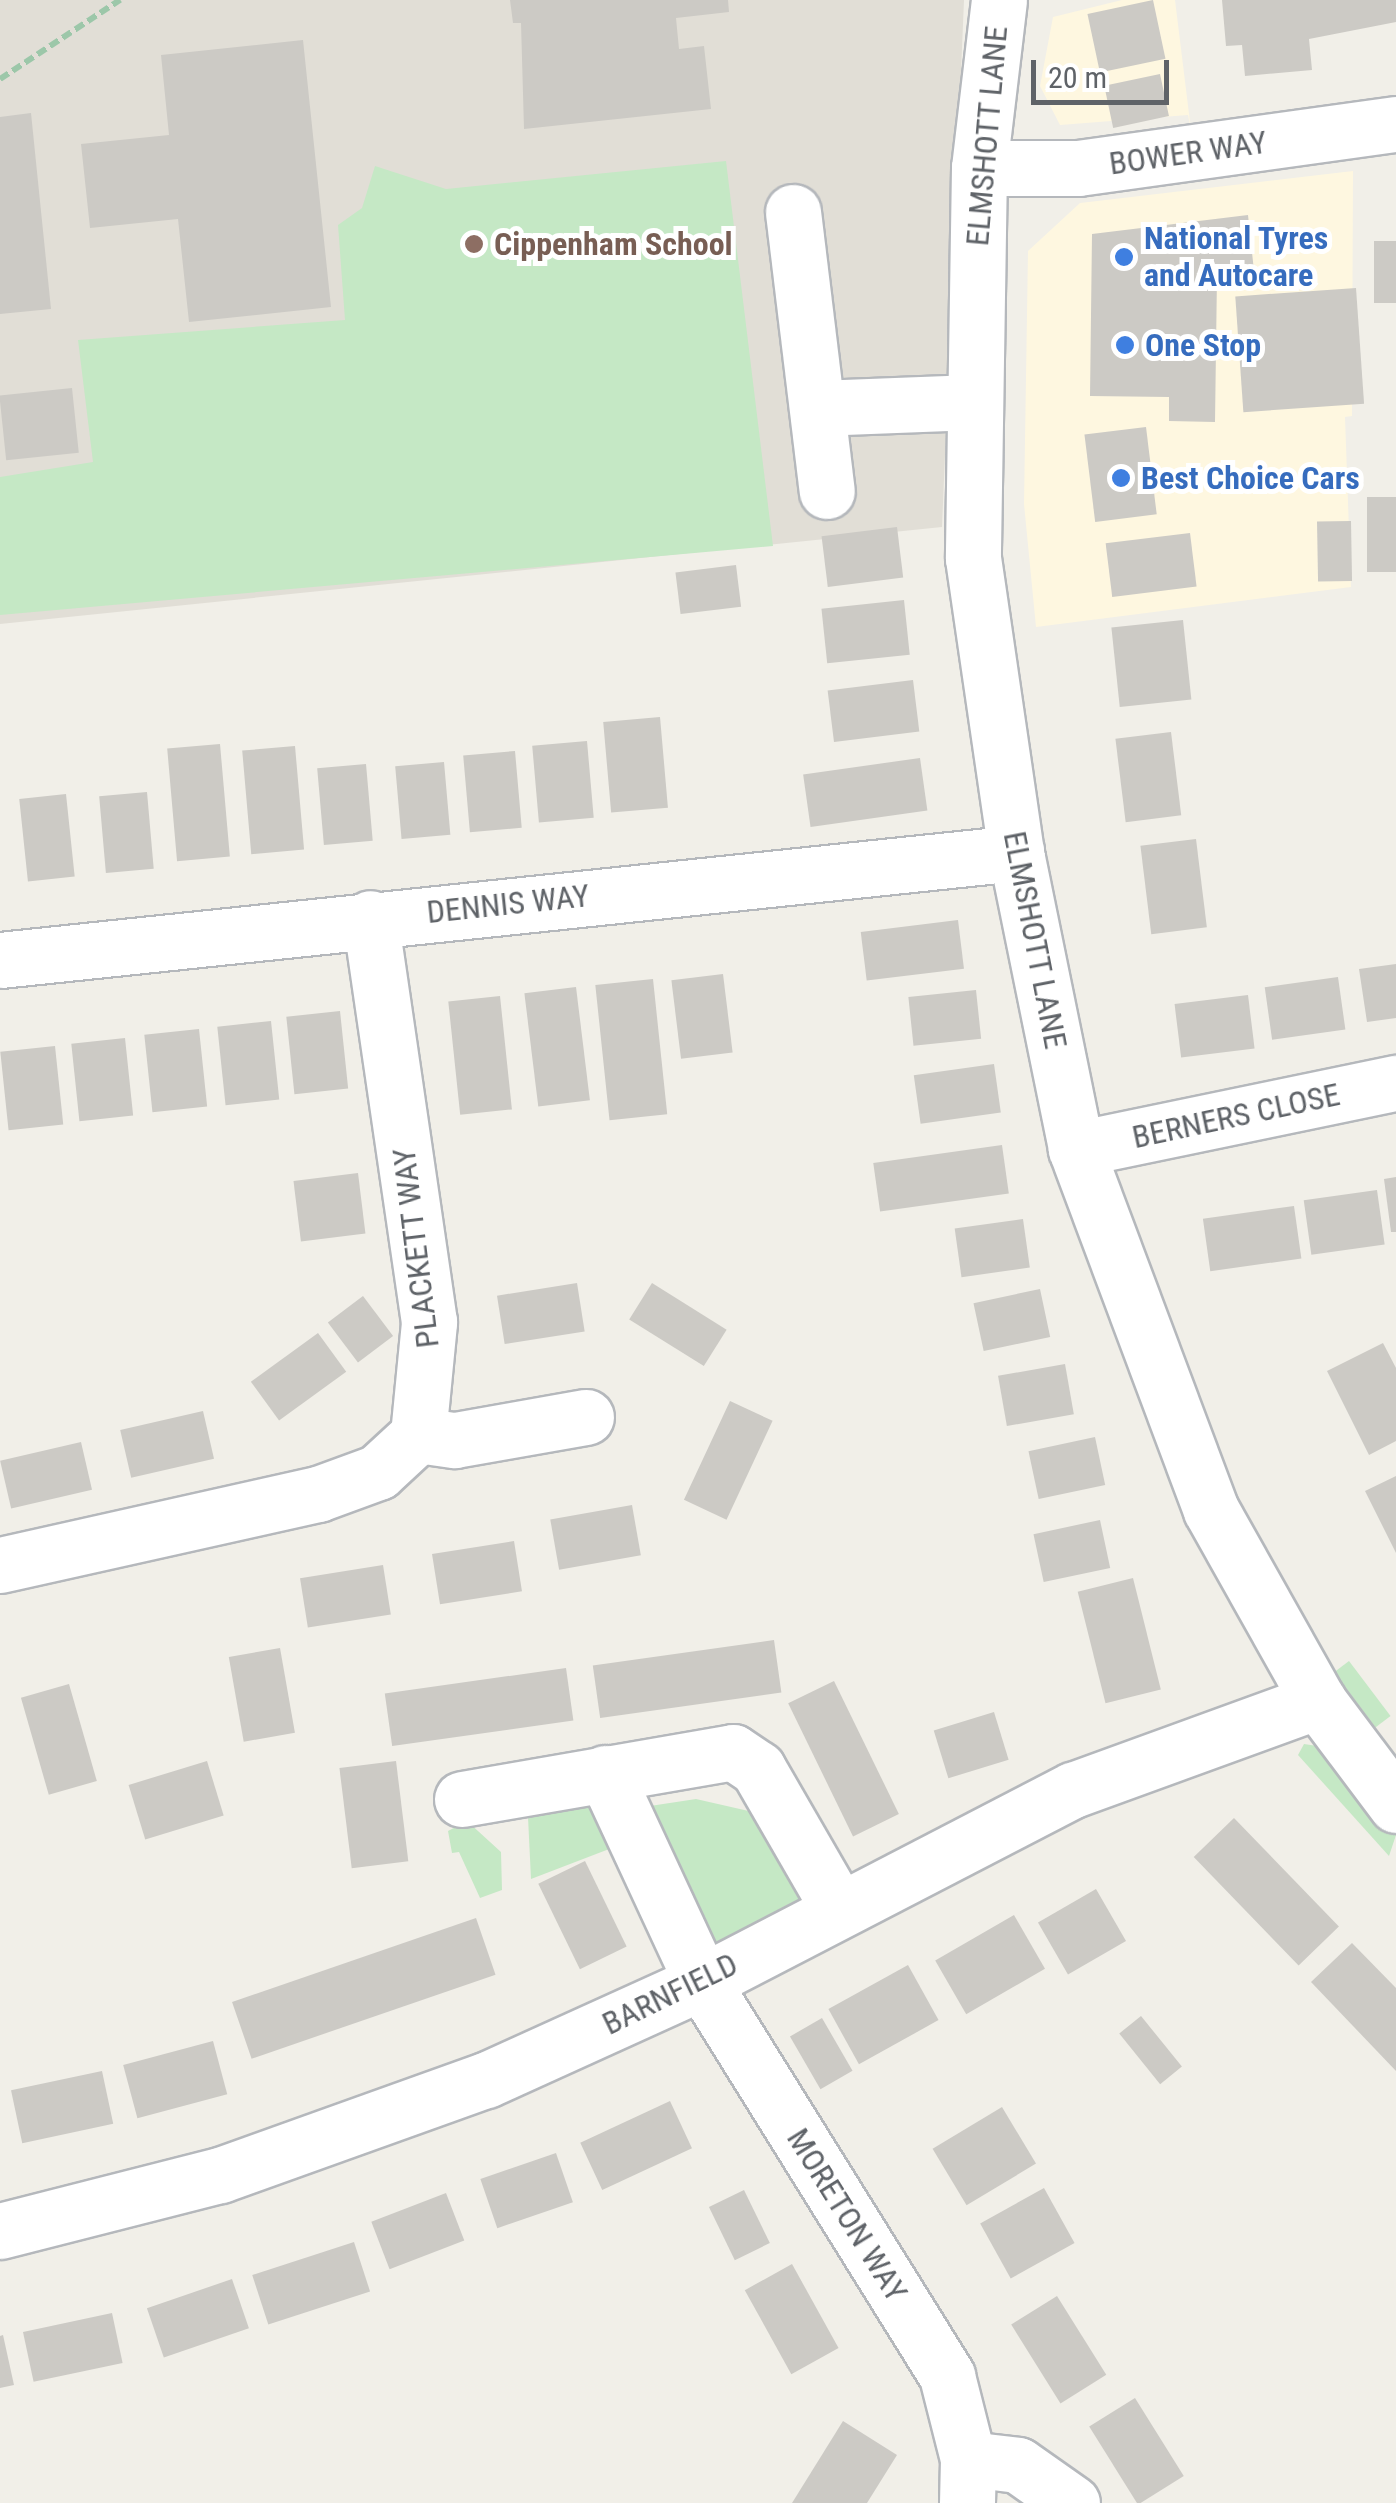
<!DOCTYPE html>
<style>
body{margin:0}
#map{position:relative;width:1396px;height:2503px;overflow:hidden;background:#f1efe8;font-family:"Roboto Condensed",sans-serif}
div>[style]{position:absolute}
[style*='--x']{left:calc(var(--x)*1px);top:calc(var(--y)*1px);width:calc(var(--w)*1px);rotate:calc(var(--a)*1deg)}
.commercial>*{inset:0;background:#fef7e0}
.education>*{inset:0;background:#e1ded6}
.green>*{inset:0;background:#c5e8c5;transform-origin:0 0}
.building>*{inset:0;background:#cccac5;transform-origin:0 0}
.path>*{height:6px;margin-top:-3px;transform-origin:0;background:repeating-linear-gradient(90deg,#9cc7a9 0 10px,transparent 0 15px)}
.roads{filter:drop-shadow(2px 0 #b5b8bc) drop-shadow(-2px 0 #b5b8bc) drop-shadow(0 2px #b5b8bc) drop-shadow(0 -2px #b5b8bc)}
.minor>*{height:55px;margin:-27.5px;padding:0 27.5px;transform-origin:27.5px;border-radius:27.5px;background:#fff}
.dots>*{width:28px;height:28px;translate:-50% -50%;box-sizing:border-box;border:5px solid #fff;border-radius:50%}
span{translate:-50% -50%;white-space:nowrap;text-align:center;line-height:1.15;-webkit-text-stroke:10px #fff;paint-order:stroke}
.street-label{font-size:32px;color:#5f6368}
.shop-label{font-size:32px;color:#366cbe;font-weight:700}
.left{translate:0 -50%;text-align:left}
.education-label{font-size:32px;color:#785e54;font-weight:700}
.scale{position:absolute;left:1031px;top:60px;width:138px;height:45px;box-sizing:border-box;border:5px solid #5f6368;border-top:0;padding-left:12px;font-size:30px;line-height:35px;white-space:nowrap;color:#5f6368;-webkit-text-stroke:8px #fff;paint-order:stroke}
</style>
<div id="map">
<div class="commercial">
<i style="clip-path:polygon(1122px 0,1175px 0,1191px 130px,1188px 115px,1060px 125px,1040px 86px,1053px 17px)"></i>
<i style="clip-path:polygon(1353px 171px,1352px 416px,1345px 417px,1351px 587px,1036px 627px,1024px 504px,1028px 251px,1080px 203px)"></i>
</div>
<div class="education">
<i style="clip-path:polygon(0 0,964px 0,942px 527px,0 624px)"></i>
</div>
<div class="green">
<i style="clip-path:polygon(726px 161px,773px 546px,0 615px,0 477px,93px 462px,78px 340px,345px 320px,338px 225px,362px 208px,375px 166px,446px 189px)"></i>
<i style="left:1349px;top:1661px;width:69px;height:19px;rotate:53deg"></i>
<i style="clip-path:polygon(1304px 1744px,1337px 1749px,1396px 1835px,1389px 1856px,1298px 1755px)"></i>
<i style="clip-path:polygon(696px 1799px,753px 1812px,802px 1898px,709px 1948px,650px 1806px)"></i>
<i style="clip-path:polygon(578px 1802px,598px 1810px,617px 1846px,531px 1879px,528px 1817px)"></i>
<i style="clip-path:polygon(467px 1821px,501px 1852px,502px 1890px,480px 1898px,459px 1852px,452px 1853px,448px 1831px)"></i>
</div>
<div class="building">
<i style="clip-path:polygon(510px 0,728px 0,729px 12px,676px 18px,679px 49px,704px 46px,711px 109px,524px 129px,521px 23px,513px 23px)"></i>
<i style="left:1153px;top:0;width:60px;height:67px;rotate:78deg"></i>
<i style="clip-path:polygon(1222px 0,1396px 0,1396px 22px,1309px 39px,1312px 70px,1245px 76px,1242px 45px,1226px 46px)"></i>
<i style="clip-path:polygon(303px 40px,331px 307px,189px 322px,178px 219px,90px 228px,81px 144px,169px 135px,161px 55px)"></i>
<i style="left:1160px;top:74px;width:43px;height:57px;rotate:78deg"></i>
<i style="clip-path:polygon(31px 113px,51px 309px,0 314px,0 117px)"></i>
<i style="clip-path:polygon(1248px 215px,1254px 271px,1217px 276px,1215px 422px,1169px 421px,1169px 397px,1090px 396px,1092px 234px)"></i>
<i style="left:1374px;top:241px;width:22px;height:62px"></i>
<i style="left:1356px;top:288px;width:116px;height:121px;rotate:86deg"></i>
<i style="left:72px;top:388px;width:65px;height:73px;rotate:84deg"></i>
<i style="left:1146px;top:427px;width:88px;height:62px;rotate:83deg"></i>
<i style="left:1367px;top:497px;width:29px;height:75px"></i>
<i style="left:1351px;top:521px;width:60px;height:34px;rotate:89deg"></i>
<i style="left:897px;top:527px;width:51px;height:76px;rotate:83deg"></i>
<i style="left:1190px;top:533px;width:54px;height:85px;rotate:83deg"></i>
<i style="left:736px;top:565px;width:42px;height:61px;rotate:83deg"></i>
<i style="left:904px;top:600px;width:55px;height:83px;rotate:84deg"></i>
<i style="left:1183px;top:620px;width:80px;height:72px;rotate:84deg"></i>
<i style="left:913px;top:680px;width:52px;height:86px;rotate:83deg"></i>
<i style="left:660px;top:717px;width:91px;height:57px;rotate:85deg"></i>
<i style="left:1171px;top:732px;width:84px;height:56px;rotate:83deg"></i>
<i style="left:587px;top:741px;width:77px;height:55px;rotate:85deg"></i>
<i style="left:220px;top:744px;width:113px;height:53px;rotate:85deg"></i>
<i style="left:295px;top:746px;width:104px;height:53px;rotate:85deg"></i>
<i style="left:515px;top:751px;width:77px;height:52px;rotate:85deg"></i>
<i style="left:920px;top:758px;width:53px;height:118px;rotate:82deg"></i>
<i style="left:444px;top:762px;width:73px;height:49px;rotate:85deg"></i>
<i style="left:366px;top:764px;width:77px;height:49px;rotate:85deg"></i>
<i style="left:147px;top:792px;width:77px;height:48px;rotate:85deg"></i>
<i style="left:66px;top:794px;width:83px;height:47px;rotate:84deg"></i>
<i style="left:1196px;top:839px;width:89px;height:56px;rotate:83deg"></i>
<i style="left:958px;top:920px;width:49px;height:98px;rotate:83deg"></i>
<i style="clip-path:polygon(1396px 964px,1396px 1018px,1367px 1022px,1359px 969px)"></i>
<i style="left:723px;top:974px;width:79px;height:52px;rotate:83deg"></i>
<i style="left:1338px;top:977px;width:53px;height:74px;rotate:82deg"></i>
<i style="left:653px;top:979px;width:136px;height:58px;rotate:84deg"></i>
<i style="left:576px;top:987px;width:114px;height:52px;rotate:83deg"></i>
<i style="left:976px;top:990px;width:49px;height:68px;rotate:84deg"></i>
<i style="left:1248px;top:995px;width:54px;height:74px;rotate:83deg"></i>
<i style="left:500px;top:996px;width:114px;height:52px;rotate:84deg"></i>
<i style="left:340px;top:1011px;width:78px;height:54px;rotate:84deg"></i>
<i style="left:271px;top:1021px;width:79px;height:54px;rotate:84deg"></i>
<i style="left:199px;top:1029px;width:78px;height:55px;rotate:84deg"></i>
<i style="left:125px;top:1038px;width:78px;height:54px;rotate:84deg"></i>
<i style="left:55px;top:1046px;width:79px;height:55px;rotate:84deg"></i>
<i style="left:994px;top:1064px;width:49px;height:81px;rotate:82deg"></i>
<i style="left:1002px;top:1145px;width:49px;height:130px;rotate:82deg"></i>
<i style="left:358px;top:1173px;width:61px;height:65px;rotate:83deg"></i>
<i style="clip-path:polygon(1396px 1177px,1396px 1232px,1391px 1232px,1384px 1179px)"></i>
<i style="left:1377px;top:1190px;width:55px;height:74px;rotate:82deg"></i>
<i style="left:1294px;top:1206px;width:53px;height:92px;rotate:82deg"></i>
<i style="left:1023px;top:1219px;width:49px;height:69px;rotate:82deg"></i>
<i style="left:577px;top:1283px;width:49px;height:81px;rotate:81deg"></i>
<i style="left:652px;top:1283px;width:88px;height:43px;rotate:32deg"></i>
<i style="left:1040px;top:1289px;width:49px;height:68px;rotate:78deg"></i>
<i style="left:363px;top:1296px;width:50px;height:44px;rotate:53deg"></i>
<i style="left:318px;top:1333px;width:48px;height:83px;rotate:54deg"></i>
<i style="clip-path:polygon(1383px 1343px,1396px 1368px,1396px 1441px,1369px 1455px,1327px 1371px)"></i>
<i style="left:1065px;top:1364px;width:51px;height:68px;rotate:80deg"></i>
<i style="left:730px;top:1401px;width:47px;height:109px;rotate:25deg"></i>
<i style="left:203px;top:1411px;width:49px;height:85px;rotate:77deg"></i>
<i style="left:1095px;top:1437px;width:49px;height:68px;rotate:78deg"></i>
<i style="left:81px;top:1442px;width:49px;height:83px;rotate:77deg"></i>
<i style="clip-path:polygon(1396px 1476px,1396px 1553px,1365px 1491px)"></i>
<i style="left:632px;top:1505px;width:51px;height:83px;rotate:80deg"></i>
<i style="left:1100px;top:1520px;width:49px;height:68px;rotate:78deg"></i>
<i style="left:514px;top:1541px;width:51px;height:83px;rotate:81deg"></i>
<i style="left:383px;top:1565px;width:50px;height:84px;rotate:81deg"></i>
<i style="left:1133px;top:1578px;width:115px;height:57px;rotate:76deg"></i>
<i style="left:774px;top:1640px;width:53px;height:183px;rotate:82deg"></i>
<i style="left:280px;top:1648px;width:86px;height:52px;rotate:80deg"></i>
<i style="left:566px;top:1668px;width:53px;height:183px;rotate:82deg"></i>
<i style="left:834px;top:1681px;width:148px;height:51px;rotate:64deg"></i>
<i style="left:69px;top:1684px;width:101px;height:50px;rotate:74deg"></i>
<i style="left:994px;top:1712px;width:50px;height:63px;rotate:73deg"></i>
<i style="left:207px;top:1761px;width:57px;height:82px;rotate:73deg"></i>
<i style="left:396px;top:1761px;width:101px;height:57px;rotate:83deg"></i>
<i style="left:1234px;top:1818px;width:151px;height:56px;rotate:46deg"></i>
<i style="left:585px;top:1861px;width:95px;height:52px;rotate:64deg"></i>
<i style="left:1096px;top:1889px;width:60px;height:67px;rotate:60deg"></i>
<i style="left:1014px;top:1915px;width:62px;height:91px;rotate:60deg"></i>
<i style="left:476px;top:1918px;width:60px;height:258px;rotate:71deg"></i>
<i style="clip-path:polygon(1352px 1943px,1396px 1988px,1396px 2071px,1311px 1982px)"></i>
<i style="left:908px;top:1965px;width:63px;height:91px;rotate:61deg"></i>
<i style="left:1141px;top:2016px;width:65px;height:28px;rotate:51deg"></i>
<i style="left:822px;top:2018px;width:61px;height:37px;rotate:60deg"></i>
<i style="left:213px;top:2041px;width:55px;height:93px;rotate:75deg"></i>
<i style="left:102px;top:2071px;width:54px;height:93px;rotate:78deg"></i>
<i style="left:670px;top:2101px;width:52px;height:99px;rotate:65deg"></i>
<i style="left:1002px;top:2107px;width:66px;height:81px;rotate:59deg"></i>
<i style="left:556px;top:2153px;width:52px;height:80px;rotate:71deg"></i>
<i style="left:1044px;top:2188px;width:63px;height:73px;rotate:61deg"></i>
<i style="left:744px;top:2190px;width:59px;height:39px;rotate:64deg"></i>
<i style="left:446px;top:2193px;width:51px;height:80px;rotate:69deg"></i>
<i style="left:354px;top:2242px;width:52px;height:107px;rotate:72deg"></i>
<i style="left:792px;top:2264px;width:96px;height:54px;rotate:61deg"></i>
<i style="left:232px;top:2279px;width:52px;height:90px;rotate:71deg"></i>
<i style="left:1057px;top:2296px;width:93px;height:54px;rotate:58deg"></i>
<i style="left:112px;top:2313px;width:51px;height:91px;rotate:78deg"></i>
<i style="clip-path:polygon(3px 2335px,14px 2385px,0 2388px,0 2336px)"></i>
<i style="left:1135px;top:2398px;width:92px;height:54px;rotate:58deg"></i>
<i style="clip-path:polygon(843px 2421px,897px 2455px,867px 2503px,792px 2503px)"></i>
</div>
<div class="path">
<i style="--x:0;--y:79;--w:144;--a:-33.4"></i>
</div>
<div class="roads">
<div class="minor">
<i style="--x:999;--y:0;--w:169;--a:96.8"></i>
<i style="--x:979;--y:168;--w:390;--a:90.9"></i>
<i style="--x:973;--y:558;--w:298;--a:81.7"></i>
<i style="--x:1016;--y:853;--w:302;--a:78.5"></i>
<i style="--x:1076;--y:1149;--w:385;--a:69.5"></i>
<i style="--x:1211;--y:1510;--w:219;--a:60.7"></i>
<i style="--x:1318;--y:1701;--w:130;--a:53.1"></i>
<i style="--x:979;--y:168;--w:99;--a:0"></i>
<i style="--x:1078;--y:168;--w:321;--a:-7.9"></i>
<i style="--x:793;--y:212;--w:281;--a:83.1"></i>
<i style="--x:819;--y:408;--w:153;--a:-2.2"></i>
<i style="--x:0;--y:960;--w:1022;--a:-6.01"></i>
<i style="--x:1076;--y:1149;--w:327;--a:-11.7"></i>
<i style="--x:418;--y:1435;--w:37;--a:8"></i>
<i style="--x:455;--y:1440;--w:133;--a:-10"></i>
<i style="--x:0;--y:1565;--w:326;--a:-12.6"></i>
<i style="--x:318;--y:1494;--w:64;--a:-20.1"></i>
<i style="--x:378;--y:1472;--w:54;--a:-42.8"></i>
<i style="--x:418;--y:1435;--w:114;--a:-84.4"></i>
<i style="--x:429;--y:1322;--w:408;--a:-98.3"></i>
<i style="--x:605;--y:1773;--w:230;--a:65.1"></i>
<i style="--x:702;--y:1982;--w:464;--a:58.1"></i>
<i style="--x:947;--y:2376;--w:86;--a:75.8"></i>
<i style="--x:968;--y:2459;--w:44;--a:91.3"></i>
<i style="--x:462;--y:1799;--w:275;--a:-9.8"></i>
<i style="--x:733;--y:1752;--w:30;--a:34"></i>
<i style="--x:758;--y:1769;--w:158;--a:60"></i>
<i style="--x:0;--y:2231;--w:227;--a:-14.3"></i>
<i style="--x:220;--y:2175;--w:282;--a:-19.7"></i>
<i style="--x:486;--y:2080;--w:237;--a:-24.4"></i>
<i style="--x:702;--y:1982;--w:418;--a:-27.4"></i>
<i style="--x:1073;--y:1790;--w:261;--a:-20"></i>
<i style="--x:968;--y:2459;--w:50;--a:6.8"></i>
<i style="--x:1018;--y:2465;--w:66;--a:35.1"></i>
</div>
</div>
<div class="dots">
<i style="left:474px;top:244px;background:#8d6e63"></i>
<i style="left:1124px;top:257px;background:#3f7fe0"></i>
<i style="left:1125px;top:345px;background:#3f7fe0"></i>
<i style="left:1121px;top:478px;background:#3f7fe0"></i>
</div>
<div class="street-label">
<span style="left:987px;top:136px;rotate:-85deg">ELMSHOTT LANE</span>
<span style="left:1188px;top:153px;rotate:-8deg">BOWER WAY</span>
<span style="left:508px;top:904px;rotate:-6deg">DENNIS WAY</span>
<span style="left:1035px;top:940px;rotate:79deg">ELMSHOTT LANE</span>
<span style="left:1236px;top:1116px;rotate:-12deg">BERNERS CLOSE</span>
<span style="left:416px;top:1248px;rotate:-97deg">PLACKETT WAY</span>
<span style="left:670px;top:1994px;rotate:-26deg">BARNFIELD</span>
<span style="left:847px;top:2215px;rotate:58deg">MORETON WAY</span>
</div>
<div class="shop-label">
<span class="left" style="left:1144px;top:257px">National Tyres<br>and Autocare</span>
<span class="left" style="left:1145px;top:345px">One Stop</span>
<span class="left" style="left:1141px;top:478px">Best Choice Cars</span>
</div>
<div class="education-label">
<span class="left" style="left:494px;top:244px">Cippenham School</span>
</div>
<div class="scale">20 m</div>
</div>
